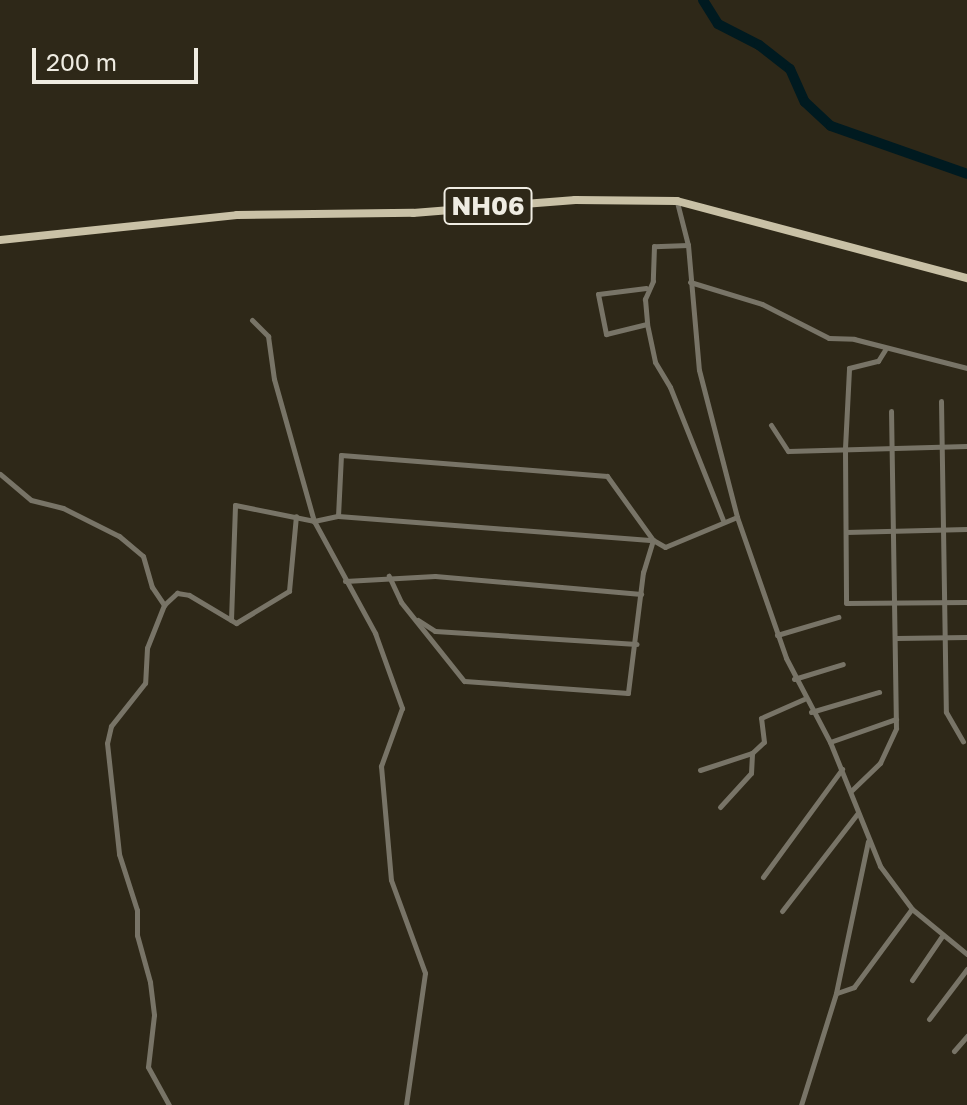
<!DOCTYPE html>
<style>
body{margin:0}
#map{position:relative;width:967px;height:1105px;overflow:hidden;background:#2e2818;font-family:"Golos Text",sans-serif}
div>[style]{position:absolute}
[style*='--x']{left:calc(var(--x)*1px);top:calc(var(--y)*1px);width:calc(var(--w)*1px);rotate:calc(var(--a)*1deg)}
.river>*{height:10px;margin:-5px;padding:0 5px;transform-origin:5px;border-radius:5px;background:#001a20}
.street>*{height:5px;margin:-2.5px;padding:0 2.5px;transform-origin:2.5px;border-radius:2.5px;background:#787467}
.primary>*{height:8px;margin:-4px;padding:0 4px;transform-origin:4px;border-radius:4px;background:#c9c1a6}
span{translate:-50% -50%;white-space:nowrap;text-align:center;line-height:1.15;-webkit-text-stroke:7px #2e2818;paint-order:stroke}
.shield-label span{padding:2px 6px;background:#2e2818;border:2px solid;border-radius:6px;-webkit-text-stroke-width:0}
.shield-label{font-size:26px;color:#efece2;font-weight:700}
.scale{position:absolute;left:32px;top:48px;width:166px;height:36px;box-sizing:border-box;border:4px solid #efece2;border-top:0;padding-left:10px;font-size:24px;line-height:28px;white-space:nowrap;color:#efece2;-webkit-text-stroke:6px #2e2818;paint-order:stroke}
</style>
<div id="map">
<div class="river">
<i style="--x:703;--y:0;--w:28;--a:58"></i>
<i style="--x:718;--y:24;--w:46;--a:27.1"></i>
<i style="--x:759;--y:45;--w:39;--a:38"></i>
<i style="--x:790;--y:69;--w:36;--a:66"></i>
<i style="--x:805;--y:102;--w:35;--a:43"></i>
<i style="--x:831;--y:126;--w:144;--a:19.4"></i>
</div>
<div class="street">
<i style="--x:677;--y:202;--w:44;--a:75.7"></i>
<i style="--x:688;--y:245;--w:125;--a:85"></i>
<i style="--x:699;--y:370;--w:152;--a:75.5"></i>
<i style="--x:737;--y:517;--w:149;--a:70.8"></i>
<i style="--x:786;--y:658;--w:95;--a:62.4"></i>
<i style="--x:830;--y:742;--w:134;--a:68"></i>
<i style="--x:880;--y:866;--w:54;--a:53.3"></i>
<i style="--x:912;--y:909;--w:71;--a:39.3"></i>
<i style="--x:688;--y:245;--w:34;--a:178"></i>
<i style="--x:654;--y:246;--w:35;--a:92"></i>
<i style="--x:653;--y:281;--w:20;--a:114"></i>
<i style="--x:645;--y:299;--w:25;--a:85"></i>
<i style="--x:647;--y:324;--w:39;--a:78"></i>
<i style="--x:655;--y:362;--w:29;--a:59"></i>
<i style="--x:670;--y:387;--w:143;--a:68.3"></i>
<i style="--x:690;--y:282;--w:75;--a:17"></i>
<i style="--x:762;--y:304;--w:75;--a:26.9"></i>
<i style="--x:829;--y:338;--w:25;--a:2"></i>
<i style="--x:854;--y:339;--w:117;--a:14.4"></i>
<i style="--x:646;--y:288;--w:48;--a:172.9"></i>
<i style="--x:598;--y:294;--w:41;--a:78.7"></i>
<i style="--x:606;--y:334;--w:42;--a:-13.7"></i>
<i style="--x:252;--y:320;--w:23;--a:45"></i>
<i style="--x:268;--y:336;--w:43;--a:82.1"></i>
<i style="--x:274;--y:379;--w:148;--a:74.3"></i>
<i style="--x:314;--y:521;--w:128;--a:61.4"></i>
<i style="--x:375;--y:633;--w:80;--a:70.2"></i>
<i style="--x:402;--y:708;--w:62;--a:109.9"></i>
<i style="--x:381;--y:766;--w:114;--a:85"></i>
<i style="--x:391;--y:880;--w:99;--a:69.9"></i>
<i style="--x:425;--y:973;--w:133;--a:98.2"></i>
<i style="--x:941;--y:401;--w:311;--a:89.1"></i>
<i style="--x:946;--y:712;--w:34;--a:60"></i>
<i style="--x:771;--y:425;--w:31;--a:57"></i>
<i style="--x:788;--y:451;--w:179;--a:-1.6"></i>
<i style="--x:845;--y:448;--w:80;--a:-87.1"></i>
<i style="--x:849;--y:368;--w:30;--a:-14"></i>
<i style="--x:878;--y:361;--w:13;--a:-58"></i>
<i style="--x:845;--y:451;--w:152;--a:89.6"></i>
<i style="--x:846;--y:603;--w:121;--a:-0.5"></i>
<i style="--x:0;--y:474;--w:40;--a:40"></i>
<i style="--x:31;--y:500;--w:33;--a:14"></i>
<i style="--x:63;--y:508;--w:63;--a:26.6"></i>
<i style="--x:119;--y:536;--w:31;--a:40"></i>
<i style="--x:143;--y:556;--w:32;--a:74"></i>
<i style="--x:152;--y:587;--w:22;--a:56"></i>
<i style="--x:164;--y:605;--w:18;--a:-43"></i>
<i style="--x:177;--y:593;--w:12;--a:9"></i>
<i style="--x:189;--y:595;--w:55;--a:30.8"></i>
<i style="--x:236;--y:623;--w:62;--a:-31.1"></i>
<i style="--x:289;--y:591;--w:75;--a:-84.7"></i>
<i style="--x:338;--y:516;--w:61;--a:-87.2"></i>
<i style="--x:341;--y:455;--w:267;--a:4.5"></i>
<i style="--x:607;--y:476;--w:79;--a:54.3"></i>
<i style="--x:653;--y:540;--w:14;--a:30"></i>
<i style="--x:665;--y:547;--w:78;--a:-22.6"></i>
<i style="--x:846;--y:532;--w:121;--a:-1.4"></i>
<i style="--x:345;--y:581;--w:90;--a:-3.2"></i>
<i style="--x:435;--y:576;--w:207;--a:5"></i>
<i style="--x:164;--y:605;--w:46;--a:111.6"></i>
<i style="--x:147;--y:648;--w:35;--a:93"></i>
<i style="--x:145;--y:683;--w:55;--a:128.3"></i>
<i style="--x:111;--y:726;--w:17;--a:103"></i>
<i style="--x:107;--y:743;--w:112;--a:83.8"></i>
<i style="--x:119;--y:854;--w:59;--a:72.2"></i>
<i style="--x:137;--y:910;--w:25;--a:90"></i>
<i style="--x:137;--y:935;--w:49;--a:74.5"></i>
<i style="--x:150;--y:982;--w:33;--a:83"></i>
<i style="--x:154;--y:1015;--w:52;--a:96.6"></i>
<i style="--x:148;--y:1067;--w:43;--a:61.1"></i>
<i style="--x:231;--y:620;--w:115;--a:-88"></i>
<i style="--x:235;--y:505;--w:81;--a:11.4"></i>
<i style="--x:314;--y:521;--w:25;--a:-12"></i>
<i style="--x:338;--y:516;--w:316;--a:4.4"></i>
<i style="--x:653;--y:540;--w:34;--a:107"></i>
<i style="--x:643;--y:572;--w:122;--a:97.1"></i>
<i style="--x:628;--y:693;--w:164;--a:-175.8"></i>
<i style="--x:464;--y:681;--w:101;--a:-128.6"></i>
<i style="--x:401;--y:602;--w:29;--a:-115"></i>
<i style="--x:418;--y:620;--w:20;--a:33"></i>
<i style="--x:435;--y:631;--w:202;--a:3.7"></i>
<i style="--x:777;--y:635;--w:64;--a:-16.4"></i>
<i style="--x:896;--y:638;--w:71;--a:-0.8"></i>
<i style="--x:794;--y:679;--w:51;--a:-17"></i>
<i style="--x:811;--y:712;--w:71;--a:-16.4"></i>
<i style="--x:830;--y:742;--w:70;--a:-19.2"></i>
<i style="--x:700;--y:770;--w:55;--a:-18.1"></i>
<i style="--x:752;--y:753;--w:16;--a:-43"></i>
<i style="--x:764;--y:742;--w:24;--a:-97"></i>
<i style="--x:761;--y:718;--w:47;--a:-23.8"></i>
<i style="--x:852;--y:790;--w:39;--a:-44"></i>
<i style="--x:880;--y:763;--w:38;--a:-65"></i>
<i style="--x:896;--y:728;--w:317;--a:-90.9"></i>
<i style="--x:720;--y:807;--w:46;--a:-47.6"></i>
<i style="--x:751;--y:773;--w:20;--a:-87"></i>
<i style="--x:763;--y:877;--w:134;--a:-53.8"></i>
<i style="--x:782;--y:911;--w:123;--a:-52.3"></i>
<i style="--x:912;--y:980;--w:53;--a:-55.7"></i>
<i style="--x:837;--y:993;--w:18;--a:-19"></i>
<i style="--x:854;--y:987;--w:96;--a:-53.5"></i>
<i style="--x:929;--y:1019;--w:63;--a:-52.8"></i>
<i style="--x:954;--y:1051;--w:20;--a:-49"></i>
<i style="--x:801;--y:1105;--w:117;--a:-72.6"></i>
<i style="--x:836;--y:993;--w:155;--a:-78.1"></i>
</div>
<div class="primary">
<i style="--x:0;--y:240;--w:238;--a:-6"></i>
<i style="--x:237;--y:215;--w:176;--a:-0.7"></i>
<i style="--x:413;--y:213;--w:163;--a:-4.6"></i>
<i style="--x:575;--y:200;--w:102;--a:0.6"></i>
<i style="--x:677;--y:201;--w:300;--a:14.9"></i>
</div>
<div class="shield-label">
<span style="left:488px;top:206px">NH06</span>
</div>
<div class="scale">200 m</div>
</div>
